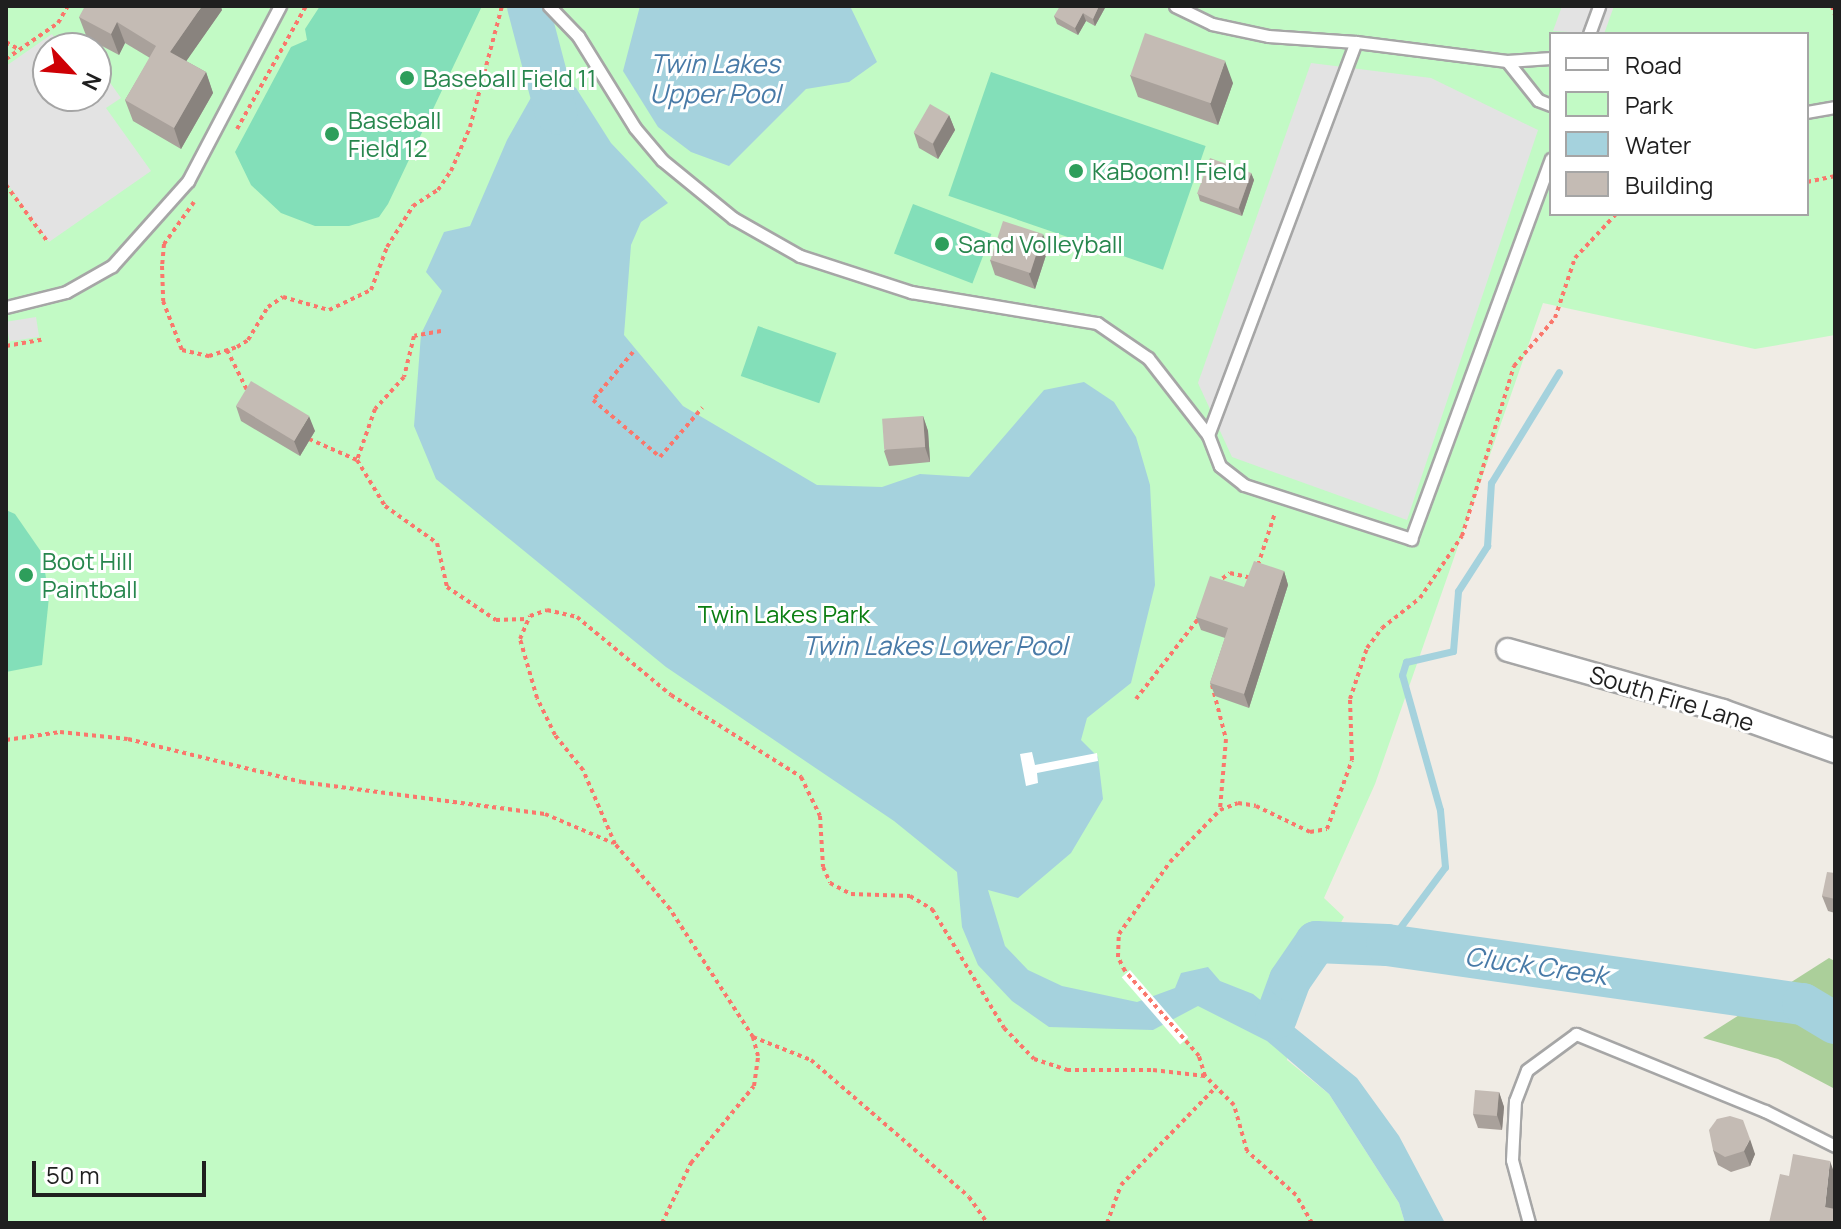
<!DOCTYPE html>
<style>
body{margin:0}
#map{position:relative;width:1841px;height:1229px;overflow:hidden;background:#f0ece5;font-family:Manrope,sans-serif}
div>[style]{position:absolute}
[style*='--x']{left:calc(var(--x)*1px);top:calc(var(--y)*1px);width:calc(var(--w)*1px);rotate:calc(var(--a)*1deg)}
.forest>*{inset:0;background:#abcf9a}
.park>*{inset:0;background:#c2fac5}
.pitch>*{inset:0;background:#83dfb9;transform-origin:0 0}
.parking>*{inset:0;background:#e3e3e3;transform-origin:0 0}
.water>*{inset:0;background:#a5d2dd}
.pier>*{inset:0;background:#fff;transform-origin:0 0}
.stream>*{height:7px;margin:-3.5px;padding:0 3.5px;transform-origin:3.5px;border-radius:3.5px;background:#a5d2dd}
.river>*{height:42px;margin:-21px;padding:0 21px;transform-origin:21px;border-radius:21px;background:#a5d2dd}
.path>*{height:4px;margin-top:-2px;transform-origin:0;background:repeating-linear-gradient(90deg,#fa776c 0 4px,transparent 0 8px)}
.roads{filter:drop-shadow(2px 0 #a6a6a6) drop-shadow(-2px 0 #a6a6a6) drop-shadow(0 2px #a6a6a6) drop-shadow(0 -2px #a6a6a6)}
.service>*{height:11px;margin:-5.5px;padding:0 5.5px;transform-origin:5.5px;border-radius:5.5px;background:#fff}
.minor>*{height:22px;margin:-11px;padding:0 11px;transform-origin:11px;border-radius:11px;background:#fff}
.wall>*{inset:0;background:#a9a19b}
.shaded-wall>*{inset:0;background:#89837e}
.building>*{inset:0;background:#c4bbb4;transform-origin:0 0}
.dots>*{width:22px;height:22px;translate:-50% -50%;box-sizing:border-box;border:4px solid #fff;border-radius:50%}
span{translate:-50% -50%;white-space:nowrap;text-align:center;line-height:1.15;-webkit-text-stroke:6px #fff;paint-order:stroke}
.leisure-label{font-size:24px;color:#27864d}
.left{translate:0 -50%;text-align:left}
.park-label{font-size:24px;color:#0b7e12}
.street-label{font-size:24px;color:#1f1f1f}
.water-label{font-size:26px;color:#487aa7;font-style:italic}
.frame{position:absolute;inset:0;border:8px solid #1f1f1f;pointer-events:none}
.legend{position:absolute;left:1549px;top:32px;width:260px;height:184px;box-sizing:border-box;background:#fff;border:2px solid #a5a5a5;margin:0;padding:10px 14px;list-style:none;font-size:24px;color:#1f1f1f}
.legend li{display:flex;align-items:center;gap:16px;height:40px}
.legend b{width:40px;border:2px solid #a5a5a5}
.north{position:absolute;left:32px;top:32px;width:80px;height:80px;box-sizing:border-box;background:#fff;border:2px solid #a5a5a5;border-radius:50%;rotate:116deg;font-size:22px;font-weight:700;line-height:32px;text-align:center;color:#1f1f1f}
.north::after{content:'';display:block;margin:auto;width:28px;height:36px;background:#ce0005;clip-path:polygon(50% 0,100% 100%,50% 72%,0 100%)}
.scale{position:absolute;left:32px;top:1161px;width:174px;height:36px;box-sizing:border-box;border:4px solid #1f1f1f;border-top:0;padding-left:10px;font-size:24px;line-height:28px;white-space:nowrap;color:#1f1f1f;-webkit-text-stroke:6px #fff;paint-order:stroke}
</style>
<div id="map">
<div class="forest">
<i style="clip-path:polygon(1829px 958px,1835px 961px,1835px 1089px,1778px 1059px,1703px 1038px)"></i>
</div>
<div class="park">
<i style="clip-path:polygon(evenodd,6px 6px,1835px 6px,1835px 335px,1755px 349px,1543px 303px,1375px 784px,1324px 898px,1344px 917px,1286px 1023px,1287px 1060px,1329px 1094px,1399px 1203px,1405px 1223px,6px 1223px,6px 6px,1551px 34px,1807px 34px,1807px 214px,1551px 214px,1551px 34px,6px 6px,48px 48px,96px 48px,96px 96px,48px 96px,48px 48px)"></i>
</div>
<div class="pitch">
<i style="clip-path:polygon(320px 6px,482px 6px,388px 204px,379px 217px,349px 226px,315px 226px,281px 213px,251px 185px,235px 152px,291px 47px,307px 40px,305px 29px)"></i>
<i style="left:991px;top:72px;width:227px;height:131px;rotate:19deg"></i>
<i style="left:913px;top:204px;width:84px;height:53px;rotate:21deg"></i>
<i style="left:758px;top:326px;width:83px;height:53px;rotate:19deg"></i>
<i style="clip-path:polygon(6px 510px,15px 514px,42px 553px,49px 597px,42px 665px,6px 672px)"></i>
</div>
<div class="parking">
<i style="clip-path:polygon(1562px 6px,1614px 6px,1604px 34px,1553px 31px)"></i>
<i style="clip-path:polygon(52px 34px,62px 48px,48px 48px,48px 96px,96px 96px,96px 63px,121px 98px,106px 108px,151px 171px,49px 242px,6px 182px,6px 66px)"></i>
<i style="clip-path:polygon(1311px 63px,1431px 78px,1538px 130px,1407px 520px,1232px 457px,1198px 383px)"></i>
<i style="left:36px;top:317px;width:20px;height:30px;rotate:81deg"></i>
</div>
<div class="water">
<i style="clip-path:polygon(640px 6px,850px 6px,877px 62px,849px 82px,806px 89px,729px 166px,691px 152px,658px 127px,623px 71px)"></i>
<i style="clip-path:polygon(534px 57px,561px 65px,558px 76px,576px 88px,611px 143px,668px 203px,641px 222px,631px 245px,624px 335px,683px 406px,817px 485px,882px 487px,920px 474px,969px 477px,1044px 390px,1084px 382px,1114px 402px,1136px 437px,1150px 485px,1155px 585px,1131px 683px,1087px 718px,1081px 740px,1098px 757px,1103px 799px,1071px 853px,1018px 898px,988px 890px,1005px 946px,1028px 970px,1062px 986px,1137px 1002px,1175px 988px,1181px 973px,1208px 967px,1220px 981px,1253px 994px,1357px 1078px,1399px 1136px,1445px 1223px,1405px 1223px,1399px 1203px,1329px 1094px,1267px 1041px,1198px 1006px,1153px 1030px,1049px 1027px,1012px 1001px,978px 965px,962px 927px,957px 872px,894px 821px,666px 667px,436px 479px,414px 426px,421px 334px,442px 291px,426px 272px,444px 232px,470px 226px,507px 140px,537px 87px)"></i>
</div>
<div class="pier">
<i style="clip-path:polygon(1032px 752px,1035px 765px,1097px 753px,1098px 761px,1037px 773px,1038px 783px,1026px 786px,1020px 754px)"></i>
<i style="left:1130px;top:970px;width:89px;height:11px;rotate:49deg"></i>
</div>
<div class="stream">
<i style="--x:1387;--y:945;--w:97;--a:-53.4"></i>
<i style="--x:1445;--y:867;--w:57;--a:-95"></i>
<i style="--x:1440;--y:810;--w:140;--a:-105.7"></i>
<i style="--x:1402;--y:675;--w:14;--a:-73"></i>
<i style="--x:1406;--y:662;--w:48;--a:-13.2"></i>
<i style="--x:1453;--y:651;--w:60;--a:-85.2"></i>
<i style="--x:1458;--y:591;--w:54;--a:-57.2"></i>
<i style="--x:1487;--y:546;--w:63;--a:-86.4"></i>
<i style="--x:1491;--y:483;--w:130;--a:-58.5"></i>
</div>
<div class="river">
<i style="--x:528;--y:6;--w:111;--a:75.3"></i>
<i style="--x:1276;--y:1018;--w:40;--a:-69.8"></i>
<i style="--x:1290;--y:980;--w:46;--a:-55.6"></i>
<i style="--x:1316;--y:942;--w:71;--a:2.4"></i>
<i style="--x:1387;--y:945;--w:420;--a:8.1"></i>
<i style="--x:1803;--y:1004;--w:37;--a:31"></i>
</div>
<div class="path">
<i style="--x:1832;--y:6;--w:9;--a:72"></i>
<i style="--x:6;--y:42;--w:16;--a:30"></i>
<i style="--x:6;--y:59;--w:63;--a:-34.7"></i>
<i style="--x:58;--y:23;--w:20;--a:-60"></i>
<i style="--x:237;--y:129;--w:141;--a:-60.7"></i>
<i style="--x:1807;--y:182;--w:29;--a:-12"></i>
<i style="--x:6;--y:185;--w:69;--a:53.8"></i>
<i style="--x:194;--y:202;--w:52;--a:125.5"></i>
<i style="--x:164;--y:244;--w:22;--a:95"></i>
<i style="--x:162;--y:266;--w:35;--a:88"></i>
<i style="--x:163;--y:301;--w:53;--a:68.8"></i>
<i style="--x:182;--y:350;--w:28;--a:13"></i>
<i style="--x:209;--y:356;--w:29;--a:-18"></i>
<i style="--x:237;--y:347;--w:13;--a:-32"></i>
<i style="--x:248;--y:340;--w:39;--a:-59"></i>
<i style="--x:268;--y:307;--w:18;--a:-34"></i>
<i style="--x:283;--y:297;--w:48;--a:15.8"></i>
<i style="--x:329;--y:310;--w:47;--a:-25.5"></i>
<i style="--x:371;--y:290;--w:46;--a:-69.6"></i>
<i style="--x:387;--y:247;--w:49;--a:-57.6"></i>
<i style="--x:413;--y:206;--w:30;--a:-33"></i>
<i style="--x:438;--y:190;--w:23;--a:-56"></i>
<i style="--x:451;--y:171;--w:48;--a:-66.6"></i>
<i style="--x:470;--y:127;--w:125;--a:-75.2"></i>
<i style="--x:441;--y:331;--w:27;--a:170"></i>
<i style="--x:414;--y:336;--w:42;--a:103.7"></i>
<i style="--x:404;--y:377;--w:43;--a:132.2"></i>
<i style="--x:375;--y:409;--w:54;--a:109.4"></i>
<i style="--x:357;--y:460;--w:54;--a:58.7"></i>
<i style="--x:385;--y:506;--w:64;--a:35.4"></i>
<i style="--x:437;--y:543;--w:45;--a:77.2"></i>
<i style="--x:447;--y:587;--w:59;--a:34"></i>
<i style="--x:496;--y:620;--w:32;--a:-2"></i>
<i style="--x:6;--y:346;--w:36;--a:-10"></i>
<i style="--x:227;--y:350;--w:47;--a:63.4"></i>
<i style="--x:633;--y:352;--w:62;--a:129.8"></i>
<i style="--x:593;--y:400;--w:88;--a:40.4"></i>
<i style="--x:660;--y:457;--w:65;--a:-49.4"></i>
<i style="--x:309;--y:439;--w:52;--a:23.6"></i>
<i style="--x:1258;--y:565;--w:55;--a:-71.9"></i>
<i style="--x:1216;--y:583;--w:17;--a:-36"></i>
<i style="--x:1230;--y:573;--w:22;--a:13"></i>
<i style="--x:1212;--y:685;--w:56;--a:75.5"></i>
<i style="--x:1226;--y:739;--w:70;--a:94.9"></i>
<i style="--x:1136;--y:699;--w:101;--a:-52.2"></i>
<i style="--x:6;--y:740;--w:55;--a:-8.4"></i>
<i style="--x:60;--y:732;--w:68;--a:5.9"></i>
<i style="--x:128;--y:739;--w:179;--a:13.9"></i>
<i style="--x:302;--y:782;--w:245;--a:7.5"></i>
<i style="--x:545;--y:814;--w:74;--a:23.1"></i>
<i style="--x:753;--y:1037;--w:62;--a:21.6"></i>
<i style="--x:811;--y:1060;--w:209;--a:40.9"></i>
<i style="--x:969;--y:1197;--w:32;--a:55"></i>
<i style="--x:662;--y:1223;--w:67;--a:-64.2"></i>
<i style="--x:691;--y:1163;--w:99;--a:-50.7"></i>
<i style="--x:754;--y:1086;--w:30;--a:-82"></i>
<i style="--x:758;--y:1056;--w:20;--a:-105"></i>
<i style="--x:753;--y:1037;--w:153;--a:-123"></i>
<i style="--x:670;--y:909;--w:85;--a:-130.2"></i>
<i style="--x:615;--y:844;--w:81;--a:-113.4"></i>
<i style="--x:583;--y:770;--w:45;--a:-128.7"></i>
<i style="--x:555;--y:735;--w:41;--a:-115.9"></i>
<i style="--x:537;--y:698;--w:61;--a:-106.1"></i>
<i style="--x:520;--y:639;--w:25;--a:-67"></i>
<i style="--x:530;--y:616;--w:18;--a:-19"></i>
<i style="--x:547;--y:610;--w:31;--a:13"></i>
<i style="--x:577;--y:617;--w:122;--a:39.7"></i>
<i style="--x:671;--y:695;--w:154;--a:32.2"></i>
<i style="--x:801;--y:777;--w:43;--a:64"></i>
<i style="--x:820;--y:816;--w:51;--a:86.6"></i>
<i style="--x:823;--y:867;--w:17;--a:66"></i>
<i style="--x:830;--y:883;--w:24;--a:28"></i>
<i style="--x:851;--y:894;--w:59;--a:1.9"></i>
<i style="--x:910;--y:896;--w:26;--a:31"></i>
<i style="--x:932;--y:909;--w:139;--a:58.8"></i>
<i style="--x:1004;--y:1028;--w:43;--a:45.9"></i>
<i style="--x:1034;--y:1059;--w:35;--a:18"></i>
<i style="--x:1067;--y:1070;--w:86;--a:0"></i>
<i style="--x:1153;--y:1070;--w:52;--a:6.6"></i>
<i style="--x:1107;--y:1223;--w:40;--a:-69.8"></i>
<i style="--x:1121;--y:1185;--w:136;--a:-45.9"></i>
<i style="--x:1312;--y:1223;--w:32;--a:-120"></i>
<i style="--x:1296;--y:1195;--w:66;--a:-138.1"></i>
<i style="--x:1247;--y:1151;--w:48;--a:-105.8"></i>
<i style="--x:1234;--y:1105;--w:41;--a:-135"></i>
<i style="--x:1205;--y:1076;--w:21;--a:-107"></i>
<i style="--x:1199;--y:1056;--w:113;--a:-131"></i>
<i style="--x:1125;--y:971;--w:16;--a:-117"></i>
<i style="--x:1118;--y:957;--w:23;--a:-88"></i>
<i style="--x:1119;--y:934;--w:88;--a:-54.7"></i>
<i style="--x:1170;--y:862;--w:72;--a:-46.1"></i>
<i style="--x:1220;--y:810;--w:19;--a:-21"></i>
<i style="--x:1238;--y:803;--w:18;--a:9"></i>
<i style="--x:1256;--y:806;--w:60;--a:25.7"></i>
<i style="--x:1310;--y:832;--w:17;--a:-10"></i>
<i style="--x:1327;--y:829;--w:73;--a:-70.1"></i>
<i style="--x:1352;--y:760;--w:61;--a:-91.9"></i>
<i style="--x:1350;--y:699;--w:54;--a:-71.6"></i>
<i style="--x:1367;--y:648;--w:25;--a:-53"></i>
<i style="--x:1382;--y:628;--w:48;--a:-38.3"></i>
<i style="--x:1420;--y:598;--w:75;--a:-55.9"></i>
<i style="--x:1462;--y:536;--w:178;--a:-73"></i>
<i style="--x:1514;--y:366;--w:63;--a:-49.5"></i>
<i style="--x:1555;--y:318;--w:63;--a:-71.6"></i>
<i style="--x:1575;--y:258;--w:60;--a:-47"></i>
</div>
<div class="roads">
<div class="service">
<i style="--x:549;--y:6;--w:42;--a:46"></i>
<i style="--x:578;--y:36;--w:108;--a:58.2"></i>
<i style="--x:635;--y:128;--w:42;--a:49.8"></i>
<i style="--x:662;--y:160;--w:92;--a:39.2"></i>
<i style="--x:733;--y:218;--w:77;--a:29.6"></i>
<i style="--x:800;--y:256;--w:117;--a:18"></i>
<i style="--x:911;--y:292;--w:189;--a:9.5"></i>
<i style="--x:1097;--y:323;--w:62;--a:34.5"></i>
<i style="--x:1148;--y:358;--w:98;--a:52.1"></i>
<i style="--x:1208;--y:435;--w:420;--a:-69.4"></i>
<i style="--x:1356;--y:42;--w:152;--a:7.2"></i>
<i style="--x:1507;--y:61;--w:44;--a:-3.9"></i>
<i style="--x:1175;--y:6;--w:41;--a:25.9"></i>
<i style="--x:1212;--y:24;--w:57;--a:12.1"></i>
<i style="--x:1268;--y:36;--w:88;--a:3.9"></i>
<i style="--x:1589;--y:34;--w:30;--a:-70"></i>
<i style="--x:1507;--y:61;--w:50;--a:51.5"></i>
<i style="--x:1538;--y:100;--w:14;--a:21"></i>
<i style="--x:1807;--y:112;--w:28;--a:-10"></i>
<i style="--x:6;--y:307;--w:62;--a:-14"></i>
<i style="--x:66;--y:292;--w:53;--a:-29.5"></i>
<i style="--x:112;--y:266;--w:114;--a:-48.2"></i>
<i style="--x:188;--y:181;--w:198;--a:-62.3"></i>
<i style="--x:1208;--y:435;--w:33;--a:69"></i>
<i style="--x:1220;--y:466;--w:31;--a:38"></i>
<i style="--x:1244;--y:485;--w:176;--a:17.9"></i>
<i style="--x:1411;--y:539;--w:405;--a:-69.8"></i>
<i style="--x:1529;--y:1223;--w:65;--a:-105.1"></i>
<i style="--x:1512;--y:1160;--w:59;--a:-87.1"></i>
<i style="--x:1515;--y:1101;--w:33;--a:-69"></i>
<i style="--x:1527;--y:1070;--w:61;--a:-36.3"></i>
<i style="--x:1576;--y:1034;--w:204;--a:22.2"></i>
<i style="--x:1765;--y:1111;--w:78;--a:26.6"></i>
</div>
<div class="minor">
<i style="--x:1508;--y:650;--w:223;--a:15.8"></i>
<i style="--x:1723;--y:711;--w:119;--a:19.7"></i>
</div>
</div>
<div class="wall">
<i style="clip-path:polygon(1106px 6px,1095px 26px,1086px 21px,1078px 35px,1057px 24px,1054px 16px)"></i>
<i style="clip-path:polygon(222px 10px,186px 61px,206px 72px,213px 93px,181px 149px,133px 121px,125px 100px,150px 58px,125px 43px,119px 55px,87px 38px,79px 17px)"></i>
<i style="clip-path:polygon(1130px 75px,1233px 83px,1218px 125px,1138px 97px)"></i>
<i style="clip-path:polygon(949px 115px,955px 130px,938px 159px,919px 148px,914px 133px)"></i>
<i style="clip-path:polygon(1251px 173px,1254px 180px,1242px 216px,1200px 201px,1198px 194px)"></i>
<i style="clip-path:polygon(1048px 249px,1035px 289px,995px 275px,990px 260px)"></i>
<i style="clip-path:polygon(236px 406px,315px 431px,300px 456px,241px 421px)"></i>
<i style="clip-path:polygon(923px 416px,928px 431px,930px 462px,889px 466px,884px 451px)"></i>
<i style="clip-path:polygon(1284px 571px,1288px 585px,1249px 708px,1215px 696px,1210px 683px,1225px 638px,1201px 630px,1196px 617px,1244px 587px)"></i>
<i style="clip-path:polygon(1835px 873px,1835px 913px,1828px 911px,1822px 896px)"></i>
<i style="clip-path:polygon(1499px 1092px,1504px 1107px,1502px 1130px,1478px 1128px,1473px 1114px)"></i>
<i style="clip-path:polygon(1717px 1119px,1755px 1154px,1750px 1166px,1731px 1172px,1718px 1165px,1713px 1150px)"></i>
</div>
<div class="shaded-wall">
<i style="clip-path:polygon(202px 6px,221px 6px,222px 10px,178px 73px,170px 52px)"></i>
<i style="clip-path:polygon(1099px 6px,1106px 6px,1095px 26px,1093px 19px)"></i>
<i style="clip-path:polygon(1083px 13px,1086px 21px,1078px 35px,1075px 28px)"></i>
<i style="clip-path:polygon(117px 22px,125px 43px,119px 55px,111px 34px)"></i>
<i style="clip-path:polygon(1225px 61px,1233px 83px,1218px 125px,1210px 103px)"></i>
<i style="clip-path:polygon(206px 72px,213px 93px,181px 149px,174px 128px)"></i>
<i style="clip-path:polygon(949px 115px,955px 130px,938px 159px,933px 144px)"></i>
<i style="clip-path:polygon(1251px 173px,1254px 180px,1242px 216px,1239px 208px)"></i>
<i style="clip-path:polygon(1043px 234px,1048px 249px,1035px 289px,1029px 274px)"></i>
<i style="clip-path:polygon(309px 416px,315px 431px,300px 456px,294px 441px)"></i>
<i style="clip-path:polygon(923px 416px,928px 431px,930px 462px,925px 447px)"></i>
<i style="clip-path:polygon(1284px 571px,1288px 585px,1249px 708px,1244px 694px)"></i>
<i style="clip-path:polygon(1499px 1092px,1504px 1107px,1502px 1130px,1497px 1115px)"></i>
<i style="clip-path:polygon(1750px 1139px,1755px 1154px,1750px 1166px,1744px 1151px)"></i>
<i style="clip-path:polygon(1830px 1161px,1835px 1175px,1835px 1204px,1833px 1223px,1825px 1207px)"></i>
</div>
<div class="building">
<i style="clip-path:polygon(85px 6px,202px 6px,170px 52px,206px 72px,174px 128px,125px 100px,156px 46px,117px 22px,111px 34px,79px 17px)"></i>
<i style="clip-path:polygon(1060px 6px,1099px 6px,1093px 19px,1083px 13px,1075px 28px,1054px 16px)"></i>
<i style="left:1145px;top:33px;width:85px;height:45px;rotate:19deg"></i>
<i style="left:930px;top:104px;width:22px;height:33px;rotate:30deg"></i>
<i style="left:1210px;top:158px;width:44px;height:38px;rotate:20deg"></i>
<i style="left:1003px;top:221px;width:42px;height:41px;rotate:18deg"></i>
<i style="left:251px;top:381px;width:68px;height:29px;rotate:31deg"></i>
<i style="left:923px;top:416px;width:31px;height:41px;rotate:86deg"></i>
<i style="clip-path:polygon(1254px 561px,1284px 571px,1244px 694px,1210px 683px,1228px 628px,1196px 617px,1210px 576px,1244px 587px)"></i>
<i style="clip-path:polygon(1827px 872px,1835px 873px,1835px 899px,1822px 896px)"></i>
<i style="left:1475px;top:1090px;width:24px;height:24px;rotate:5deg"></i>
<i style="clip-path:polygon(1730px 1116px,1743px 1120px,1750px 1139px,1744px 1151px,1725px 1157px,1713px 1150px,1709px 1130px,1717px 1119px)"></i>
<i style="clip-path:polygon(1793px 1154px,1830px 1161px,1825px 1207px,1835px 1209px,1835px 1223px,1769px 1223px,1780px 1174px,1789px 1176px)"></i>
</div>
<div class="dots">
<i style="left:407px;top:78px;background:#2e9e5b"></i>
<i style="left:332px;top:134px;background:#2e9e5b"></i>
<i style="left:1076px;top:171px;background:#2e9e5b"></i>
<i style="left:942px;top:244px;background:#2e9e5b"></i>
<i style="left:26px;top:575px;background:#2e9e5b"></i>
</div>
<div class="leisure-label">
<span class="left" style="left:423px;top:78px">Baseball Field 11</span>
<span class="left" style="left:348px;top:134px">Baseball<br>Field 12</span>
<span class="left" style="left:1092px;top:171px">KaBoom! Field</span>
<span class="left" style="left:958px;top:244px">Sand Volleyball</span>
<span class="left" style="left:42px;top:575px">Boot Hill<br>Paintball</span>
</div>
<div class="park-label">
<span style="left:784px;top:614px">Twin Lakes Park</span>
</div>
<div class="street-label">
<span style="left:1672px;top:698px;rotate:17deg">South Fire Lane</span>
</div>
<div class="water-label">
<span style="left:715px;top:79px">Twin Lakes<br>Upper Pool</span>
<span style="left:935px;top:646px">Twin Lakes Lower Pool</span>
<span style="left:1536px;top:966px;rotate:8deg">Cluck Creek</span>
</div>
<div class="frame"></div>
<ul class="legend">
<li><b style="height:10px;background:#fff"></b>Road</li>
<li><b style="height:22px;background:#c2fac5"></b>Park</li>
<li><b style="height:22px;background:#a5d2dd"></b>Water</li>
<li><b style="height:22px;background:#c4bbb4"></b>Building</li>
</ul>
<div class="north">N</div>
<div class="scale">50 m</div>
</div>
